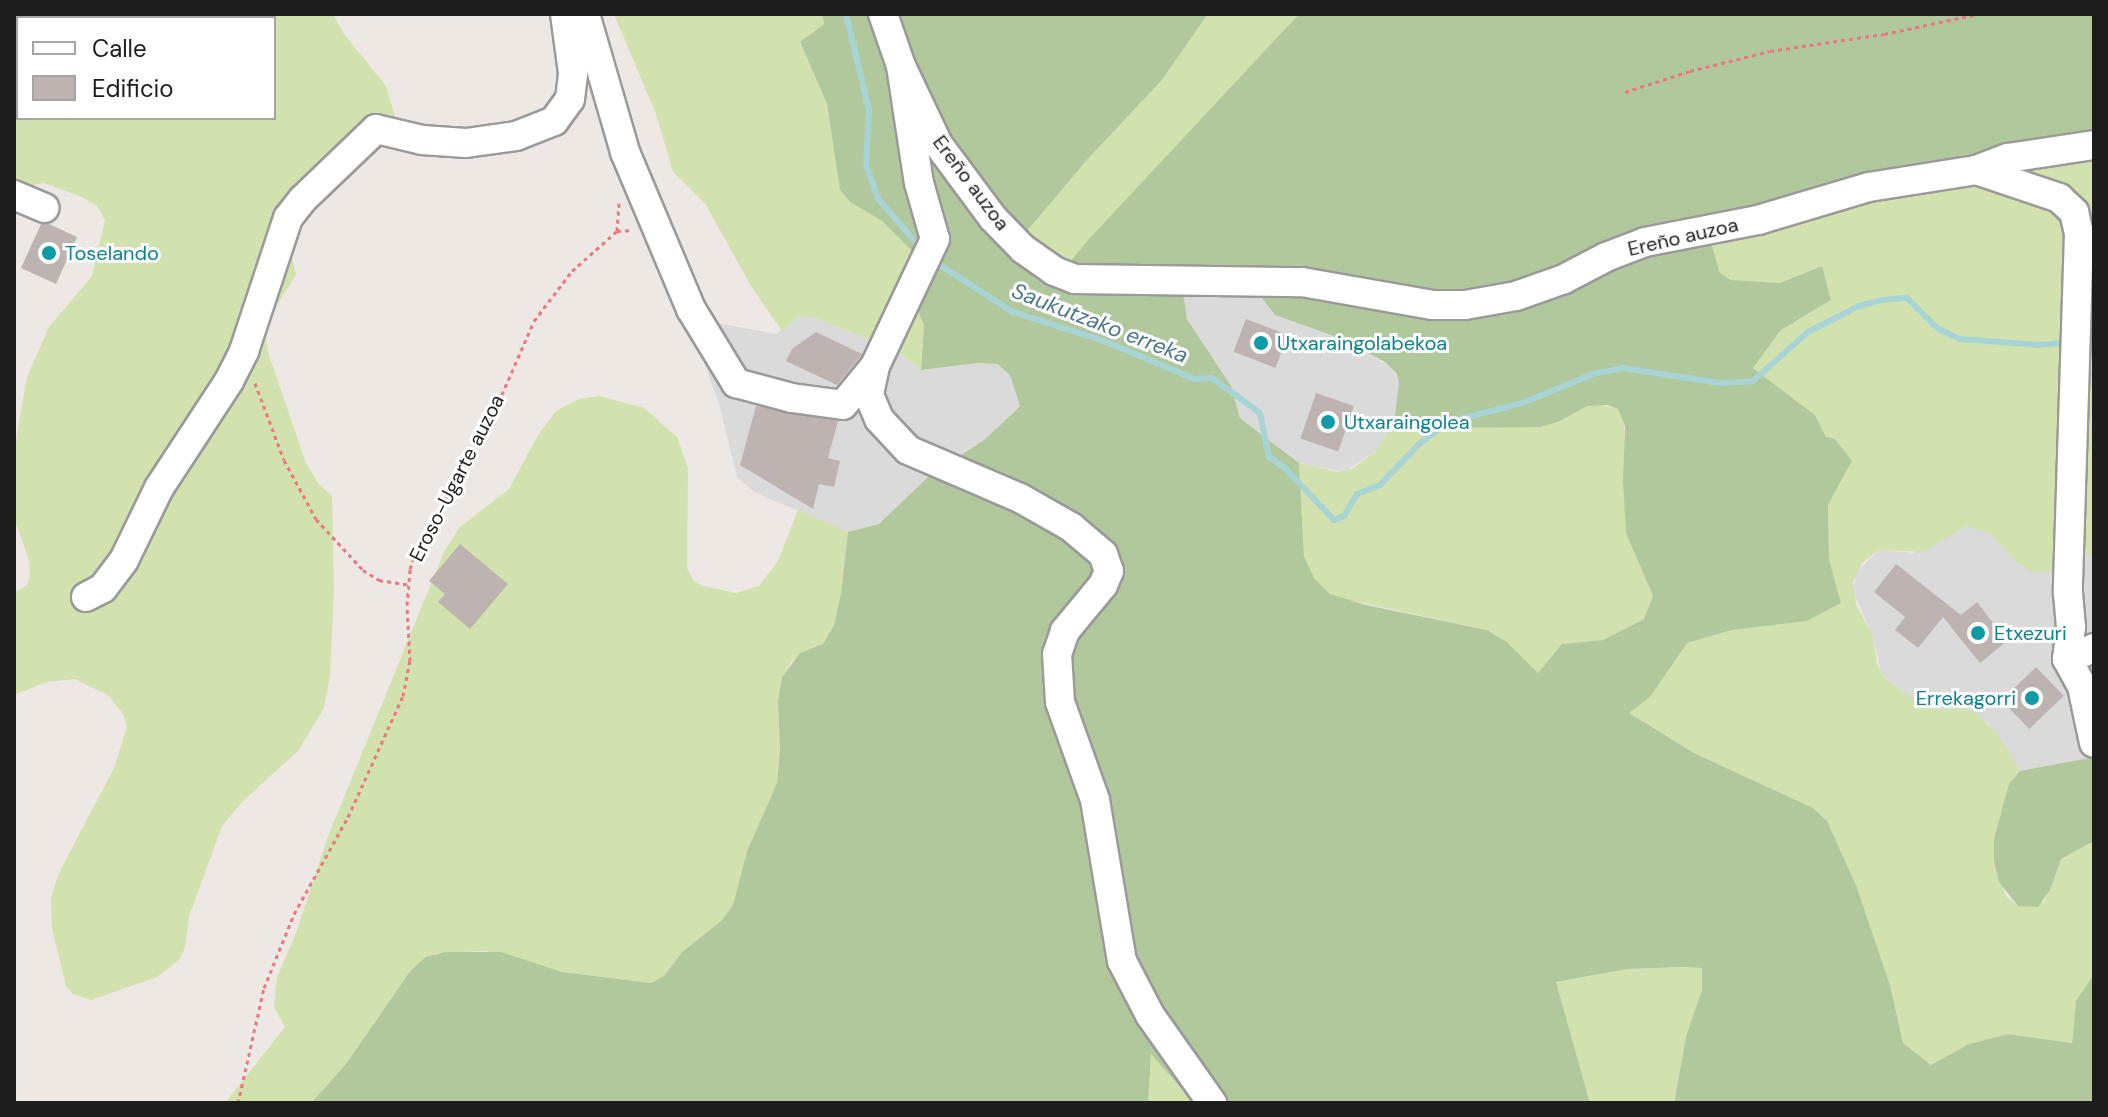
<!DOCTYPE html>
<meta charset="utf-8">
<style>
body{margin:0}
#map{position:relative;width:2108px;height:1117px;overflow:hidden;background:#ede8e4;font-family:"DM Sans",sans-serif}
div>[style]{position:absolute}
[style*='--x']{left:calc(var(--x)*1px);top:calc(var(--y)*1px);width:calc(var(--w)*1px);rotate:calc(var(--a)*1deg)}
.residential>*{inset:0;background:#dbdada}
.grass>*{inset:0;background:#d1e2ae}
.forest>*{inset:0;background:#b1c89d}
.stream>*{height:6px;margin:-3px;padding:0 3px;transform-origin:3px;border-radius:3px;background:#a8d4d6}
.building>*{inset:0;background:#bdb3b1;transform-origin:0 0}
.path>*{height:3px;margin-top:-1.5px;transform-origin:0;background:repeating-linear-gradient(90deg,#eb7780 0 4px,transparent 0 8px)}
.roads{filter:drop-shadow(2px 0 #9a9a9a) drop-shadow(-2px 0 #9a9a9a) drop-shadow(0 2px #9a9a9a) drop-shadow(0 -2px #9a9a9a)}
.minor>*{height:28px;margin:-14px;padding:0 14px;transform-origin:14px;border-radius:14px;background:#fff}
.dots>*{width:22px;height:22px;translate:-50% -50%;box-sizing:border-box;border:4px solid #fff;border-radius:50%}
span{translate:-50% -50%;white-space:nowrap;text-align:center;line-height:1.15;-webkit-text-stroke:6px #fff;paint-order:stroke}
.street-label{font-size:20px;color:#1d1d1d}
.culture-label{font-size:20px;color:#0d838f}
.left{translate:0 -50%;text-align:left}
.right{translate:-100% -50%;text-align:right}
.water-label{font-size:22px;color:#4a778c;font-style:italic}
.frame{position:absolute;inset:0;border:16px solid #1d1d1d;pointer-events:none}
.legend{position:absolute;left:16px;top:16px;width:260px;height:104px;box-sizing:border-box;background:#fff;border:2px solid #a5a5a5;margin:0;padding:10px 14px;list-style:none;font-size:24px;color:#1d1d1d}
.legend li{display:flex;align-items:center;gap:16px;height:40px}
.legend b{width:40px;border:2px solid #a5a5a5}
</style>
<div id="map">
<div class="residential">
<i style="clip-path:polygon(1182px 293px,1258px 293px,1275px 315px,1339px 338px,1391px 367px,1399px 383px,1394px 422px,1376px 451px,1344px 472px,1299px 463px,1240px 418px,1231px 386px,1187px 319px)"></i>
<i style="clip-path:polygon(800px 316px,816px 318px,897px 351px,922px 370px,978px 363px,997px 364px,1010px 375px,1020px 405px,984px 440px,879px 524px,848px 532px,754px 492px,737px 477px,719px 404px,697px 342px,707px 321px,776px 334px)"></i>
<i style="clip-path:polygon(1973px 525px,1991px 534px,2018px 563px,2094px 554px,2094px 757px,2020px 771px,1987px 723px,1960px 707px,1938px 710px,1925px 708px,1896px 689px,1881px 672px,1873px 636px,1853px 592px,1857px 571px,1879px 550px,1913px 553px,1933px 546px,1957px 529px)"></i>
</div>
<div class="grass">
<i style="clip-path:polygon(evenodd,14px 14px,333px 14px,344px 34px,386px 86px,395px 116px,393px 125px,303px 213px,290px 249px,296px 275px,269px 318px,265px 333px,269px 355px,306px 463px,318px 483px,332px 496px,334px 589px,330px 676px,324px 708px,298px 751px,242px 802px,222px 826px,189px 917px,185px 948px,179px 960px,157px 977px,91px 1000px,73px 994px,66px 986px,52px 929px,51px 897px,59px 873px,114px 768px,127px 727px,123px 714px,108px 695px,75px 679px,47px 682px,14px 695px,14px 593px,27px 585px,30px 575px,29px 560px,14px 518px,14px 452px,27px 377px,49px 327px,92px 276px,105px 220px,97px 206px,82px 197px,44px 183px,27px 186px,14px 208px,17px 86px,14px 14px,18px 18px,274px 18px,274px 118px,18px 118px,18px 18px)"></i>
<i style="clip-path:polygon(614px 14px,822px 14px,824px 24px,800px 43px,827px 104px,840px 190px,850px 202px,882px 221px,919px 258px,909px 290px,924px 325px,921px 370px,897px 351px,816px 318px,800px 316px,782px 331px,751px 286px,706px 205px,673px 172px,656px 114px)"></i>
<i style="clip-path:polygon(1208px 14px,1299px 14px,1057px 278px,1012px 249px,1086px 161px,1161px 81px)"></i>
<i style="clip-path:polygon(2094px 142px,2094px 554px,2077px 557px,2047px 572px,2032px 572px,2018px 563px,1991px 534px,1967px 526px,1923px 552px,1879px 550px,1862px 563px,1853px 582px,1856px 604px,1873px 636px,1877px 664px,1886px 679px,1925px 708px,1938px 710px,1960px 707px,1976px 713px,1999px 736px,2020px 771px,2015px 776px,1994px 861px,2006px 896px,2018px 906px,2044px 902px,2061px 859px,2094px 841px,2094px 974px,2076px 1001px,2072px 1043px,2008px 1034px,1969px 1044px,1931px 1065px,1903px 1043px,1890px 985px,1856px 885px,1827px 821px,1813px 808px,1694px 753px,1629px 713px,1650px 697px,1686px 643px,1732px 630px,1807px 621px,1841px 603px,1829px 559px,1828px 505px,1852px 461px,1826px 437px,1815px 415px,1753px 368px,1781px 330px,1831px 300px,1822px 266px,1780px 283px,1731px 280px,1720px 273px,1707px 229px)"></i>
<i style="clip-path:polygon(599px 396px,644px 408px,677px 437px,688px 468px,687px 568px,693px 580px,703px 586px,736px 593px,759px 586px,778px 561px,798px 510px,848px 532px,841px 594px,834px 625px,823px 644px,793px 660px,782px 677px,778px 700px,780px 749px,777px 783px,747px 851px,733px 905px,721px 921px,682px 952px,664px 976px,651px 983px,562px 972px,486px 951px,437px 953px,411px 970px,346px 1064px,311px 1103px,225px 1103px,285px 1027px,274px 1007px,277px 977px,296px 933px,327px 839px,444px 552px,460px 527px,509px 489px,538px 435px,556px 411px,579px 399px)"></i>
<i style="clip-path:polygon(1598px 404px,1618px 409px,1624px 419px,1626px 533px,1653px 596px,1644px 619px,1603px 640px,1562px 644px,1538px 673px,1507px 642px,1487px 630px,1344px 599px,1330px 594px,1314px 578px,1304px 556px,1299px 463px,1338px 472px,1352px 469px,1376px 451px,1394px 422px,1439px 428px)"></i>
<i style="clip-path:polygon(1702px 967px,1702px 990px,1683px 1052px,1674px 1103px,1590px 1103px,1556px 982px,1627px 969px)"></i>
<i style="clip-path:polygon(1151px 1053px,1194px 1103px,1148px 1103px)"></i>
</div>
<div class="forest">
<i style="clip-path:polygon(evenodd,822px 14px,1208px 14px,1161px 81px,1086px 161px,1012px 249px,1057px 278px,1089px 239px,1299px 14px,2094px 14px,2094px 142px,1707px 229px,1720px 273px,1731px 280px,1780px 283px,1822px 266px,1831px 300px,1781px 330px,1753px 368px,1815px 415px,1826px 437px,1835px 439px,1852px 461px,1828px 505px,1829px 559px,1841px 603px,1807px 621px,1732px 630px,1687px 643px,1650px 697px,1629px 713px,1694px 753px,1813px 808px,1827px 821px,1856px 885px,1890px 985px,1903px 1043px,1931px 1065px,1969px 1044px,2008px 1034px,2072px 1043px,2076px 1001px,2094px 974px,2094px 1103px,1674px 1103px,1686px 1037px,1702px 990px,1702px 968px,1686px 967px,1627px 969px,1556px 982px,1590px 1103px,1194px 1103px,1151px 1054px,1148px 1103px,311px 1103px,346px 1064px,411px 970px,426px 957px,445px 952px,501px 952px,562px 972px,651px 983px,664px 976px,682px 952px,721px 921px,733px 905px,747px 851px,777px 783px,780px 749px,778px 700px,782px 677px,800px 653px,823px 644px,834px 625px,841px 594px,848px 532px,879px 524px,927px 478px,984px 440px,1020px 406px,1010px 375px,997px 364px,978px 363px,921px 370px,924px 325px,909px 290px,919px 258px,882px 221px,850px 202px,840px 190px,827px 104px,800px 42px,824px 24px,822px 14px,1183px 293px,1258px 293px,1275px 315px,1339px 338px,1385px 362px,1396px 373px,1399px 383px,1394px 422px,1439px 428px,1540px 427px,1558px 422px,1587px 406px,1607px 405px,1618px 409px,1625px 426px,1623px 482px,1626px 533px,1653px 596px,1644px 619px,1603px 640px,1562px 644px,1538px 673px,1507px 642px,1487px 630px,1366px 605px,1330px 594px,1314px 578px,1304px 556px,1299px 463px,1240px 418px,1231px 386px,1187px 319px,1183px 293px)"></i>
<i style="clip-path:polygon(2094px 757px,2094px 841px,2061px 859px,2050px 890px,2038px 907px,2018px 906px,1999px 882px,1994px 861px,1994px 839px,2009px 784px,2020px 771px)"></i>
</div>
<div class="stream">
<i style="--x:846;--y:14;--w:99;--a:76.5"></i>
<i style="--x:869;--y:110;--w:55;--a:93.1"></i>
<i style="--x:866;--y:165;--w:37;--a:70"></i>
<i style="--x:879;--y:200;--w:64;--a:48.8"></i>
<i style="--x:935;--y:262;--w:93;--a:32.7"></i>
<i style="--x:1013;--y:312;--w:96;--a:17.7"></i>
<i style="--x:1104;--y:341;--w:99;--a:22.7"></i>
<i style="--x:1195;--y:379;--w:17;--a:-3"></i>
<i style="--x:1212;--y:378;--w:59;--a:36.1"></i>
<i style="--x:1260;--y:413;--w:45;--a:78.4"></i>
<i style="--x:1269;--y:457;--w:21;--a:35"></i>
<i style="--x:1286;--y:469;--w:70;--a:46.7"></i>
<i style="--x:1334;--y:520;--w:11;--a:-22"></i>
<i style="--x:1344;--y:516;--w:26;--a:-59"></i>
<i style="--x:1357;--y:494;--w:25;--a:-21"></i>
<i style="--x:1380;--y:485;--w:57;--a:-46.4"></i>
<i style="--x:1419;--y:444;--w:36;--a:-37"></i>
<i style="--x:1448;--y:422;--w:76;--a:-14.4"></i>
<i style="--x:1522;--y:403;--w:77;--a:-22.2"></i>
<i style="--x:1593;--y:374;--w:31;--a:-11"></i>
<i style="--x:1623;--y:368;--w:98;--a:8.8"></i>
<i style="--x:1720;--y:383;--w:33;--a:-3"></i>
<i style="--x:1753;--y:381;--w:74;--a:-41.7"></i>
<i style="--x:1808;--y:332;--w:57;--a:-27"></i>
<i style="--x:1859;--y:306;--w:24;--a:-15"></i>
<i style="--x:1882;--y:300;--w:25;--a:-5"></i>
<i style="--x:1907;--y:298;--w:42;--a:45"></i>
<i style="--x:1937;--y:328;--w:25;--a:26"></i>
<i style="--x:1960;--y:339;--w:79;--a:4.3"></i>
<i style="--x:2039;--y:345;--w:21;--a:-5"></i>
<i style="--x:2091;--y:339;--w:3;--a:0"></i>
</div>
<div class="building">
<i style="clip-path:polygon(41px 224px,49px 224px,77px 237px,56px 284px,21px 268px)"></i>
<i style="left:1246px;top:319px;width:45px;height:35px;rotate:21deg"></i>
<i style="clip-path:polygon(816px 332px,862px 354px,837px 385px,786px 361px,792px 349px)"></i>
<i style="left:1316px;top:393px;width:40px;height:48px;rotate:19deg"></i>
<i style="clip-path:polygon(756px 406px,838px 421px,828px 458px,840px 461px,834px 487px,819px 484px,813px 509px,740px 465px)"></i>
<i style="clip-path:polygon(460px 544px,508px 584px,470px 629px,438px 602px,445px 594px,429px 581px)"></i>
<i style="clip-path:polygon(1896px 564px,1961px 615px,1977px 602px,2007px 641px,1980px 663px,1943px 617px,1918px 648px,1895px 630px,1905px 617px,1874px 592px)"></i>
<i style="left:2036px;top:667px;width:40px;height:48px;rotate:46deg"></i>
</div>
<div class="path">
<i style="--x:1625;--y:92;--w:68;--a:-17.9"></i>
<i style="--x:1690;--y:71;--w:82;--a:-14"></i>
<i style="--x:1770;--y:51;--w:115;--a:-8.5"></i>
<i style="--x:1884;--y:34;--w:96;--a:-12"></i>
<i style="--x:617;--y:231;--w:16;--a:-4"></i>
<i style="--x:255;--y:383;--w:82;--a:69.4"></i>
<i style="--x:284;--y:460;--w:67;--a:61.5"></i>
<i style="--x:316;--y:519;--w:69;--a:47.3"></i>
<i style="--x:363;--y:570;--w:19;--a:32"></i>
<i style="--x:379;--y:580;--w:30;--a:9"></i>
<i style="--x:238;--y:1103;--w:118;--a:-77.3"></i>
<i style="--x:264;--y:988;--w:80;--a:-67.9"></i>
<i style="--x:294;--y:914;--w:111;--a:-60.9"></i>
<i style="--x:348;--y:817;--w:133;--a:-65.6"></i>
<i style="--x:403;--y:696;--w:36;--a:-79"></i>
<i style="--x:410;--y:661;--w:56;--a:-93.1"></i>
<i style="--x:407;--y:605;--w:36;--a:-85"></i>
<i style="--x:410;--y:569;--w:21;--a:-71"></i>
<i style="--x:417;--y:549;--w:144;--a:-60.1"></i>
<i style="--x:489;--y:424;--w:112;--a:-66.4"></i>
<i style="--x:534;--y:321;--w:63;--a:-52.8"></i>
<i style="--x:572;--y:271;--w:60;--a:-41.6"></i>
<i style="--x:617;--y:231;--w:30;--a:-86"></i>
</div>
<div class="roads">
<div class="minor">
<i style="--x:585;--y:14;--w:144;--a:73.8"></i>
<i style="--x:625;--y:152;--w:170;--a:67.2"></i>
<i style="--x:691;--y:309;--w:87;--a:58.7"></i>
<i style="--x:736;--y:383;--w:58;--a:15"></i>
<i style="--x:792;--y:398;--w:51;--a:7.8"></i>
<i style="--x:843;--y:405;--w:49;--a:-50.8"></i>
<i style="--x:883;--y:14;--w:55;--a:70.9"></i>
<i style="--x:901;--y:66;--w:118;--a:81.3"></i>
<i style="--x:919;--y:183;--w:58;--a:74.1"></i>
<i style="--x:935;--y:239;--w:140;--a:115.3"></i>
<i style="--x:875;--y:366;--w:30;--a:102"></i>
<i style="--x:869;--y:395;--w:26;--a:67"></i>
<i style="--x:879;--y:419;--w:42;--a:46.9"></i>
<i style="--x:908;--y:450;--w:122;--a:23.2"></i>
<i style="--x:1020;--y:498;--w:59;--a:29.6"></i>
<i style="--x:1071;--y:527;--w:42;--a:40.2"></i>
<i style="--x:1103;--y:554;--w:18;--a:71"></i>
<i style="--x:1109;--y:571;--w:15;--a:113"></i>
<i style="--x:1103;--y:585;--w:60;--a:129.6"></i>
<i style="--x:1065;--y:631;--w:24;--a:109"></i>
<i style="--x:1057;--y:654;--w:48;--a:86.4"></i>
<i style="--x:1060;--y:702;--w:104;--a:70.3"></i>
<i style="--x:1095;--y:800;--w:163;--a:80.5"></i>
<i style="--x:1122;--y:961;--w:61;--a:62.6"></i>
<i style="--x:1150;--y:1015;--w:108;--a:54.8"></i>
<i style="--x:901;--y:66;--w:86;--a:64.6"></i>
<i style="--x:938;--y:144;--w:92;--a:53.4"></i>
<i style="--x:993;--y:218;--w:43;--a:45.9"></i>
<i style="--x:1023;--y:249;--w:38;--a:35"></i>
<i style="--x:1054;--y:271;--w:22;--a:21"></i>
<i style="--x:1075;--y:279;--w:227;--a:0.8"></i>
<i style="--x:1302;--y:282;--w:133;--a:10"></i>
<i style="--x:1433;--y:305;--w:32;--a:0"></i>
<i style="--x:1465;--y:305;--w:52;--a:-10"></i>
<i style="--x:1516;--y:296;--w:51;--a:-19.5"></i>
<i style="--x:1564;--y:279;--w:47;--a:-27.6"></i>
<i style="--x:1606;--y:257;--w:42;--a:-21"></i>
<i style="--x:1645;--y:242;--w:115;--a:-11"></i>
<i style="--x:1758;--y:220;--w:116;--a:-16.6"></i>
<i style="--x:1869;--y:187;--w:108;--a:-9"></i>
<i style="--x:1976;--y:170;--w:88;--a:18.6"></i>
<i style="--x:2059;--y:198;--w:21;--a:43"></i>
<i style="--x:2074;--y:212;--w:22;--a:77"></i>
<i style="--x:2079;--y:233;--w:360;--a:91.8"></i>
<i style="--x:2068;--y:593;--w:34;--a:85"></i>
<i style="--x:2071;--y:627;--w:32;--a:97"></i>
<i style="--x:1976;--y:170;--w:34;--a:-21"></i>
<i style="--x:2008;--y:158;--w:87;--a:-8.6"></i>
<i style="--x:14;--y:195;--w:33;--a:23"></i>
<i style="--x:86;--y:597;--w:19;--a:-28"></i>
<i style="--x:103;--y:588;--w:35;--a:-53"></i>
<i style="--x:124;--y:560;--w:80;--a:-64.1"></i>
<i style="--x:159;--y:488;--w:128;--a:-56.8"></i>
<i style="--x:229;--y:381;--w:34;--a:-63"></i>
<i style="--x:244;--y:351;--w:140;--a:-71.7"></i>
<i style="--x:288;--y:218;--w:24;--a:-52"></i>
<i style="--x:303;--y:199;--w:101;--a:-43.8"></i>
<i style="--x:376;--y:129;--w:47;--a:13.4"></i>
<i style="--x:422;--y:140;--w:44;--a:3.9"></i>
<i style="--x:466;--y:143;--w:50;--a:-8"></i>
<i style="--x:516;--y:136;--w:41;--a:-21.5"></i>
<i style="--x:554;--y:121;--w:27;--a:-54"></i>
<i style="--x:570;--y:99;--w:26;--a:-83"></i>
<i style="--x:573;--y:73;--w:60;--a:-97.7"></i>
<i style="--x:2067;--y:659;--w:31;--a:61"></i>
<i style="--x:2082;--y:686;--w:58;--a:78.1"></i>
<i style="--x:2067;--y:659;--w:29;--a:-22"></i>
</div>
</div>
<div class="dots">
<i style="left:49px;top:253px;background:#0f9aa8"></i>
<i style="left:1261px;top:343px;background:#0f9aa8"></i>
<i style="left:1328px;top:422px;background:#0f9aa8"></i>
<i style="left:1978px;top:633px;background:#0f9aa8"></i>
<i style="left:2032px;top:698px;background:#0f9aa8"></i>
</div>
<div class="street-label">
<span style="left:971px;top:183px;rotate:53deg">Ereño auzoa</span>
<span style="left:1683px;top:237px;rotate:-13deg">Ereño auzoa</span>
<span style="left:457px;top:478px;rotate:-63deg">Eroso-Ugarte auzoa</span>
</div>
<div class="culture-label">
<span class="left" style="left:65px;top:253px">Toselando</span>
<span class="left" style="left:1277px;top:343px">Utxaraingolabekoa</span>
<span class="left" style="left:1344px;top:422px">Utxaraingolea</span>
<span class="left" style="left:1994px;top:633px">Etxezuri</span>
<span class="right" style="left:2016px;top:698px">Errekagorri</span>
</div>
<div class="water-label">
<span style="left:1100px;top:323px;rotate:21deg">Saukutzako erreka</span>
</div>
<div class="frame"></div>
<ul class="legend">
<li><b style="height:10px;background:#fff"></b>Calle</li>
<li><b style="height:22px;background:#bdb3b1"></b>Edificio</li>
</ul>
</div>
